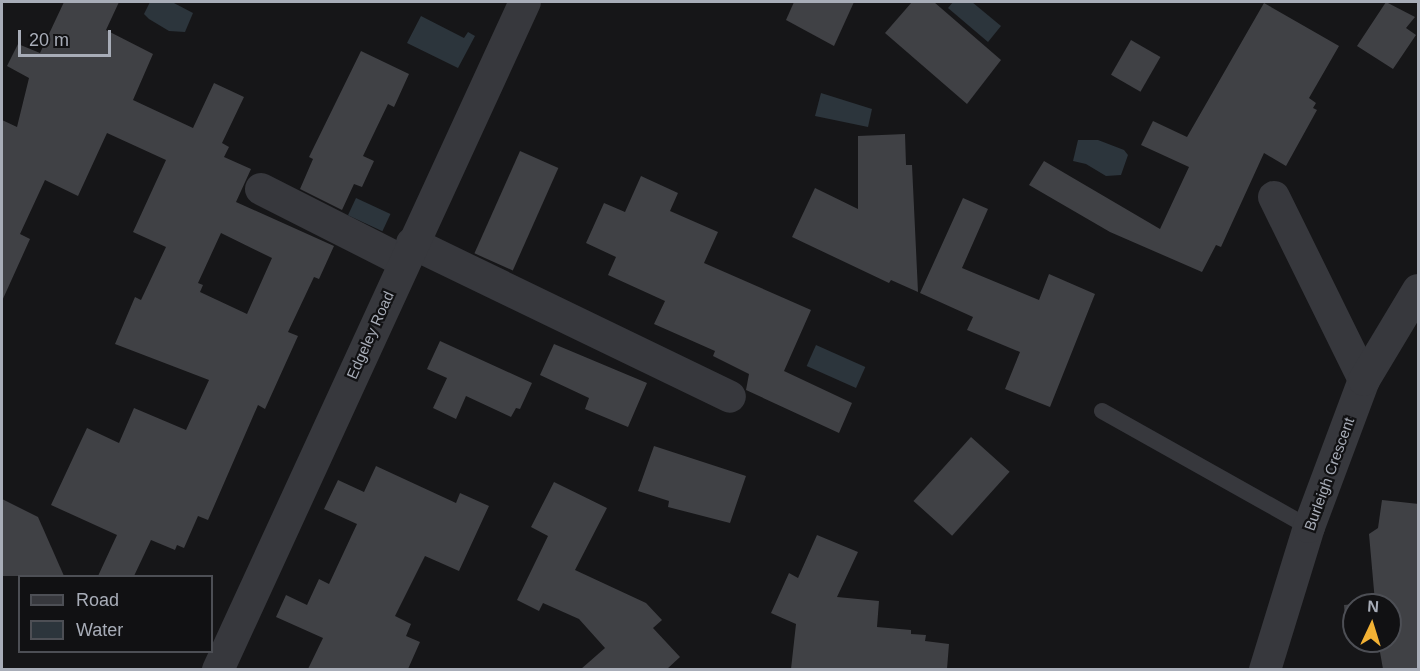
<!DOCTYPE html>
<style>
body{margin:0}
#map{position:relative;width:1420px;height:671px;overflow:hidden;background:#161618;font-family:Helvetica,sans-serif}
div>[style]{position:absolute}
[style*='--x']{left:calc(var(--x)*1px);top:calc(var(--y)*1px);width:calc(var(--w)*1px);rotate:calc(var(--a)*1deg)}
.water>*{inset:0;background:#2c353c;transform-origin:0 0}
.building>*{inset:0;background:#404145;transform-origin:0 0}
.lane>*{height:16px;margin:-8px;padding:0 8px;transform-origin:8px;border-radius:8px;background:#37383d}
.street>*{height:32px;margin:-16px;padding:0 16px;transform-origin:16px;border-radius:16px;background:#37383d}
span{translate:-50% -50%;white-space:nowrap;text-align:center;line-height:1.15;-webkit-text-stroke:4.5px #111113;paint-order:stroke}
.street-label{font-size:15px;color:#a8adb8}
.frame{position:absolute;inset:0;border:3px solid #a8adb8;pointer-events:none}
.legend{position:absolute;left:18px;top:575px;width:195px;height:78px;box-sizing:border-box;background:#111113;border:2px solid #4d4f55;margin:0;padding:8px 10px;list-style:none;font-size:18px;color:#a8adb8}
.legend li{display:flex;align-items:center;gap:12px;height:30px}
.legend b{width:30px;border:2px solid #4d4f55}
.north{position:absolute;left:1342px;top:593px;width:60px;height:60px;box-sizing:border-box;background:#111113;border:2px solid #4d4f55;border-radius:50%;rotate:4deg;font-size:16px;font-weight:700;line-height:24px;text-align:center;color:#a8adb8}
.north::after{content:'';display:block;margin:auto;width:21px;height:27px;background:#f2b134;clip-path:polygon(50% 0,100% 100%,50% 72%,0 100%)}
.scale{position:absolute;left:18px;top:30px;width:93px;height:27px;box-sizing:border-box;border:3px solid #a8adb8;border-top:0;padding-left:8px;font-size:18px;line-height:21px;white-space:nowrap;color:#a8adb8;-webkit-text-stroke:4px #111113;paint-order:stroke}
</style>
<div id="map">
<div class="water">
<i style="clip-path:polygon(150px 2px,172px 2px,193px 13px,185px 32px,169px 31px,149px 19px,144px 14px)"></i>
<i style="clip-path:polygon(953px 2px,972px 2px,1001px 26px,988px 42px,948px 8px)"></i>
<i style="clip-path:polygon(421px 16px,464px 38px,468px 32px,475px 36px,458px 68px,407px 43px)"></i>
<i style="clip-path:polygon(821px 93px,872px 109px,868px 127px,815px 116px)"></i>
<i style="clip-path:polygon(1078px 140px,1098px 140px,1124px 150px,1128px 155px,1121px 175px,1106px 176px,1086px 164px,1073px 161px)"></i>
<i style="left:356px;top:198px;width:38px;height:19px;rotate:25deg"></i>
<i style="left:816px;top:345px;width:54px;height:23px;rotate:24deg"></i>
</div>
<div class="building">
<i style="clip-path:polygon(evenodd,64px 2px,119px 2px,106px 30px,153px 54px,133px 100px,193px 128px,214px 83px,244px 97px,222px 143px,229px 147px,224px 157px,251px 169px,236px 202px,334px 246px,319px 279px,314px 277px,288px 332px,298px 336px,265px 409px,258px 405px,208px 520px,198px 516px,184px 548px,177px 545px,175px 550px,151px 540px,134px 576px,98px 576px,117px 535px,51px 505px,87px 428px,119px 443px,134px 408px,186px 430px,209px 380px,115px 344px,135px 297px,141px 300px,166px 247px,133px 232px,166px 160px,107px 133px,78px 196px,45px 180px,20px 234px,30px 239px,2px 301px,2px 120px,17px 127px,29px 78px,7px 66px,18px 44px,40px 53px,64px 2px,221px 233px,272px 258px,247px 314px,200px 292px,203px 285px,198px 283px,221px 233px)"></i>
<i style="clip-path:polygon(794px 2px,854px 2px,834px 46px,786px 20px)"></i>
<i style="clip-path:polygon(912px 2px,934px 2px,1001px 60px,967px 104px,885px 33px)"></i>
<i style="clip-path:polygon(1386px 2px,1415px 17px,1406px 28px,1416px 35px,1393px 69px,1357px 46px)"></i>
<i style="clip-path:polygon(1264px 3px,1339px 46px,1309px 98px,1316px 103px,1313px 108px,1317px 110px,1286px 166px,1264px 153px,1221px 247px,1216px 245px,1202px 272px,1110px 232px,1029px 185px,1044px 161px,1160px 229px,1189px 167px,1141px 145px,1153px 121px,1187px 137px)"></i>
<i style="left:1131px;top:40px;width:34px;height:40px;rotate:30deg"></i>
<i style="clip-path:polygon(361px 51px,409px 74px,394px 107px,388px 104px,363px 156px,374px 161px,362px 187px,354px 184px,342px 210px,300px 189px,313px 159px,309px 157px)"></i>
<i style="clip-path:polygon(905px 134px,906px 165px,912px 165px,918px 292px,891px 280px,889px 283px,792px 237px,815px 188px,858px 209px,858px 136px)"></i>
<i style="left:520px;top:151px;width:42px;height:112px;rotate:24deg"></i>
<i style="clip-path:polygon(641px 176px,678px 193px,670px 211px,718px 232px,704px 263px,811px 310px,784px 371px,852px 403px,839px 433px,746px 390px,749px 374px,713px 356px,715px 351px,654px 324px,665px 301px,608px 275px,616px 257px,586px 243px,604px 203px,625px 212px)"></i>
<i style="clip-path:polygon(963px 198px,988px 209px,962px 268px,1039px 300px,1049px 274px,1095px 294px,1050px 407px,1005px 389px,1020px 352px,967px 330px,973px 317px,920px 293px)"></i>
<i style="clip-path:polygon(440px 341px,532px 383px,520px 409px,516px 408px,511px 417px,466px 396px,456px 419px,433px 408px,447px 378px,427px 369px)"></i>
<i style="clip-path:polygon(554px 344px,647px 383px,628px 427px,585px 409px,589px 398px,540px 375px)"></i>
<i style="left:971px;top:437px;width:52px;height:86px;rotate:42deg"></i>
<i style="clip-path:polygon(654px 446px,746px 476px,730px 523px,668px 507px,669px 501px,638px 491px)"></i>
<i style="clip-path:polygon(376px 466px,456px 503px,460px 493px,489px 506px,459px 571px,425px 556px,395px 616px,411px 624px,406px 636px,420px 642px,408px 669px,308px 669px,323px 638px,276px 617px,286px 595px,307px 605px,319px 579px,329px 584px,357px 524px,324px 509px,338px 480px,364px 492px)"></i>
<i style="clip-path:polygon(554px 482px,607px 508px,575px 570px,646px 603px,662px 620px,653px 628px,680px 657px,667px 669px,581px 669px,605px 648px,579px 619px,543px 603px,539px 611px,517px 600px,548px 536px,531px 527px)"></i>
<i style="clip-path:polygon(2px 499px,38px 517px,64px 576px,2px 576px)"></i>
<i style="clip-path:polygon(1382px 500px,1419px 504px,1419px 669px,1383px 669px,1378px 641px,1390px 641px,1390px 605px,1354px 605px,1354px 631px,1346px 631px,1344px 605px,1375px 602px,1369px 534px,1378px 528px)"></i>
<i style="clip-path:polygon(817px 535px,858px 552px,837px 597px,879px 601px,877px 627px,911px 630px,911px 634px,926px 635px,925px 641px,949px 644px,947px 669px,791px 669px,796px 624px,771px 613px,789px 573px,798px 578px)"></i>
</div>
<div class="lane">
<i style="--x:1102;--y:411;--w:237;--a:29.3"></i>
</div>
<div class="street">
<i style="--x:261;--y:189;--w:159;--a:26.9"></i>
<i style="--x:1274;--y:197;--w:204;--a:63.8"></i>
<i style="--x:412;--y:243;--w:353;--a:25.8"></i>
<i style="--x:218;--y:670;--w:735;--a:-65.32"></i>
<i style="--x:1265;--y:670;--w:150;--a:-72.9"></i>
<i style="--x:1309;--y:527;--w:157;--a:-69.5"></i>
<i style="--x:1364;--y:380;--w:105;--a:-59"></i>
</div>
<div class="street-label">
<span style="left:370px;top:335px;rotate:-66deg">Edgeley Road</span>
<span style="left:1329px;top:474px;rotate:-70deg">Burleigh Crescent</span>
</div>
<div class="frame"></div>
<ul class="legend">
<li><b style="height:8px;background:#37383d"></b>Road</li>
<li><b style="height:16px;background:#2c353c"></b>Water</li>
</ul>
<div class="north">N</div>
<div class="scale">20 m</div>
</div>
